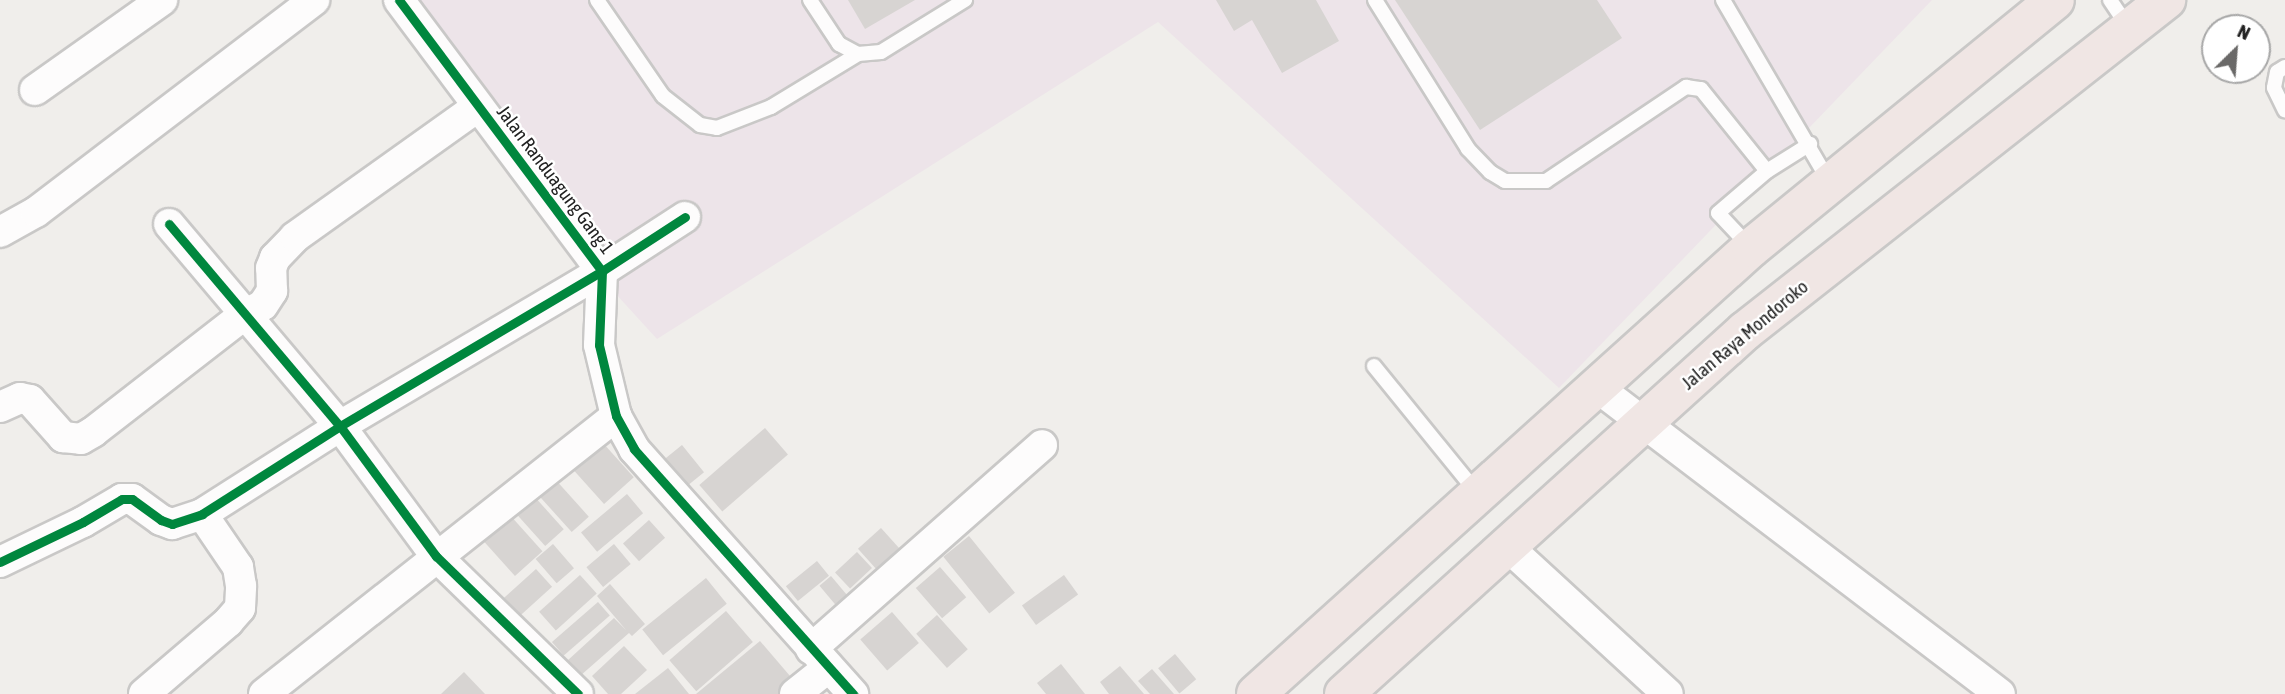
<!DOCTYPE html>
<style>
body{margin:0}
#map{position:relative;width:2285px;height:694px;overflow:hidden;background:#f0eeeb;font-family:"Asap Condensed",sans-serif}
div>[style]{position:absolute}
[style*='--x']{left:calc(var(--x)*1px);top:calc(var(--y)*1px);width:calc(var(--w)*1px);rotate:calc(var(--a)*1deg)}
.industrial>*{inset:0;background:#ede4e9}
.building>*{inset:0;background:#d7d4d2;transform-origin:0 0}
.roads{filter:drop-shadow(2px 0 #c9c8c7) drop-shadow(-2px 0 #c9c8c7) drop-shadow(0 2px #c9c8c7) drop-shadow(0 -2px #c9c8c7)}
.service>*{height:14px;margin:-7px;padding:0 7px;transform-origin:7px;border-radius:7px;background:#fdfcfc}
.minor>*{height:30px;margin:-15px;padding:0 15px;transform-origin:15px;border-radius:15px;background:#fdfcfc}
.trunk>*{height:38px;margin:-19px;padding:0 19px;transform-origin:19px;border-radius:19px;background:#f0e6e4}
.cycleway>*{height:9px;margin:-4.5px;padding:0 4.5px;transform-origin:4.5px;border-radius:4.5px;background:#00873e}
span{translate:-50% -50%;white-space:nowrap;text-align:center;line-height:1.15;-webkit-text-stroke:5px #fff;paint-order:stroke}
.street-label{font-size:19px;color:#222}
.north{position:absolute;left:2201px;top:14px;width:70px;height:70px;box-sizing:border-box;background:#fff;border:2px solid #a7a7a7;border-radius:50%;rotate:25deg;font-size:19px;font-weight:700;line-height:28px;text-align:center;color:#222}
.north::after{content:'';display:block;margin:auto;width:24px;height:32px;background:#6a6968;clip-path:polygon(50% 0,100% 100%,50% 72%,0 100%)}
</style>
<div id="map">
<div class="industrial">
<i style="clip-path:polygon(391px 0,1932px 0,1559px 388px,1158px 22px,657px 339px,508px 176px)"></i>
</div>
<div class="building">
<i style="clip-path:polygon(848px 0,915px 0,865px 29px)"></i>
<i style="clip-path:polygon(1216px 0,1316px 0,1339px 41px,1282px 73px,1252px 20px,1234px 31px)"></i>
<i style="clip-path:polygon(1395px 0,1597px 0,1622px 38px,1480px 130px)"></i>
<i style="left:765px;top:428px;width:35px;height:87px;rotate:49deg"></i>
<i style="left:603px;top:443px;width:46px;height:40px;rotate:48deg"></i>
<i style="left:682px;top:445px;width:35px;height:29px;rotate:51deg"></i>
<i style="left:554px;top:478px;width:52px;height:23px;rotate:48deg"></i>
<i style="left:627px;top:494px;width:25px;height:60px;rotate:50deg"></i>
<i style="left:533px;top:495px;width:46px;height:25px;rotate:48deg"></i>
<i style="left:509px;top:514px;width:50px;height:37px;rotate:48deg"></i>
<i style="left:649px;top:520px;width:24px;height:35px;rotate:48deg"></i>
<i style="left:881px;top:528px;width:39px;height:31px;rotate:48deg"></i>
<i style="left:969px;top:536px;width:73px;height:33px;rotate:51deg"></i>
<i style="left:553px;top:544px;width:32px;height:23px;rotate:49deg"></i>
<i style="left:614px;top:544px;width:26px;height:36px;rotate:50deg"></i>
<i style="left:857px;top:552px;width:22px;height:30px;rotate:47deg"></i>
<i style="left:817px;top:561px;width:19px;height:40px;rotate:51deg"></i>
<i style="left:940px;top:567px;width:40px;height:32px;rotate:49deg"></i>
<i style="left:536px;top:569px;width:24px;height:52px;rotate:48deg"></i>
<i style="left:580px;top:575px;width:25px;height:55px;rotate:48deg"></i>
<i style="left:1064px;top:575px;width:24px;height:52px;rotate:54deg"></i>
<i style="left:831px;top:576px;width:34px;height:15px;rotate:50deg"></i>
<i style="left:706px;top:578px;width:33px;height:82px;rotate:51deg"></i>
<i style="clip-path:polygon(610px 584px,645px 624px,632px 636px,629px 633px,580px 676px,567px 661px,614px 618px,626px 630px,597px 596px)"></i>
<i style="left:598px;top:602px;width:18px;height:61px;rotate:49deg"></i>
<i style="left:726px;top:611px;width:41px;height:75px;rotate:49deg"></i>
<i style="left:892px;top:612px;width:41px;height:42px;rotate:49deg"></i>
<i style="left:937px;top:615px;width:46px;height:28px;rotate:48deg"></i>
<i style="clip-path:polygon(760px 641px,796px 683px,782px 694px,696px 694px)"></i>
<i style="clip-path:polygon(624px 646px,647px 670px,621px 694px,608px 694px,592px 676px)"></i>
<i style="left:1175px;top:654px;width:33px;height:22px;rotate:50deg"></i>
<i style="clip-path:polygon(1061px 664px,1085px 694px,1046px 694px,1037px 683px)"></i>
<i style="clip-path:polygon(1120px 666px,1144px 694px,1109px 694px,1100px 682px)"></i>
<i style="clip-path:polygon(668px 668px,689px 694px,635px 694px)"></i>
<i style="clip-path:polygon(1152px 669px,1174px 694px,1150px 694px,1138px 681px)"></i>
<i style="clip-path:polygon(464px 672px,485px 694px,441px 694px)"></i>
</div>
<div class="roads">
<div class="service">
<i style="--x:597;--y:0;--w:116;--a:55.5"></i>
<i style="--x:663;--y:96;--w:47;--a:38.1"></i>
<i style="--x:700;--y:125;--w:17;--a:10"></i>
<i style="--x:717;--y:128;--w:58;--a:-21.3"></i>
<i style="--x:771;--y:107;--w:102;--a:-31.3"></i>
<i style="--x:810;--y:0;--w:53;--a:56.6"></i>
<i style="--x:839;--y:44;--w:21;--a:28"></i>
<i style="--x:858;--y:54;--w:23;--a:-5"></i>
<i style="--x:881;--y:52;--w:99;--a:-31.8"></i>
<i style="--x:1375;--y:0;--w:176;--a:58"></i>
<i style="--x:1468;--y:149;--w:32;--a:46"></i>
<i style="--x:1490;--y:172;--w:17;--a:31"></i>
<i style="--x:1505;--y:181;--w:41;--a:0"></i>
<i style="--x:1546;--y:181;--w:169;--a:-33.9"></i>
<i style="--x:1686;--y:87;--w:15;--a:8"></i>
<i style="--x:1701;--y:89;--w:105;--a:51.2"></i>
<i style="--x:1723;--y:0;--w:212;--a:59.7"></i>
<i style="--x:2110;--y:0;--w:34;--a:56"></i>
<i style="--x:2285;--y:67;--w:9;--a:148"></i>
<i style="--x:2277;--y:72;--w:16;--a:101"></i>
<i style="--x:2274;--y:88;--w:25;--a:64"></i>
<i style="--x:1749;--y:246;--w:45;--a:-133.2"></i>
<i style="--x:1718;--y:213;--w:65;--a:-40.6"></i>
<i style="--x:1767;--y:171;--w:51;--a:-32.1"></i>
<i style="--x:1374;--y:366;--w:165;--a:50.9"></i>
</div>
<div class="minor">
<i style="--x:399;--y:0;--w:339;--a:53.2"></i>
<i style="--x:602;--y:271;--w:74;--a:92.3"></i>
<i style="--x:599;--y:345;--w:73;--a:76.5"></i>
<i style="--x:616;--y:416;--w:38;--a:61"></i>
<i style="--x:634;--y:449;--w:329;--a:48.2"></i>
<i style="--x:35;--y:90;--w:156;--a:-35.3"></i>
<i style="--x:169;--y:224;--w:265;--a:49.8"></i>
<i style="--x:340;--y:426;--w:162;--a:53.6"></i>
<i style="--x:436;--y:556;--w:198;--a:44.2"></i>
<i style="--x:0;--y:232;--w:41;--a:-29.1"></i>
<i style="--x:36;--y:212;--w:350;--a:-37.3"></i>
<i style="--x:1598;--y:388;--w:505;--a:37.28"></i>
<i style="--x:0;--y:407;--w:22;--a:-24"></i>
<i style="--x:20;--y:398;--w:10;--a:11"></i>
<i style="--x:30;--y:400;--w:50;--a:48.3"></i>
<i style="--x:63;--y:437;--w:18;--a:6"></i>
<i style="--x:81;--y:439;--w:14;--a:-30"></i>
<i style="--x:93;--y:432;--w:191;--a:-37.8"></i>
<i style="--x:244;--y:315;--w:21;--a:-28"></i>
<i style="--x:263;--y:305;--w:17;--a:-57"></i>
<i style="--x:272;--y:291;--w:23;--a:-92"></i>
<i style="--x:271;--y:268;--w:11;--a:-68"></i>
<i style="--x:275;--y:258;--w:29;--a:-46"></i>
<i style="--x:295;--y:237;--w:224;--a:-35.5"></i>
<i style="--x:1508;--y:547;--w:217;--a:42.6"></i>
<i style="--x:0;--y:562;--w:92;--a:-25.7"></i>
<i style="--x:83;--y:522;--w:45;--a:-30.5"></i>
<i style="--x:122;--y:499;--w:10;--a:0"></i>
<i style="--x:132;--y:499;--w:36;--a:36"></i>
<i style="--x:161;--y:520;--w:12;--a:20"></i>
<i style="--x:172;--y:524;--w:32;--a:-18"></i>
<i style="--x:202;--y:514;--w:164;--a:-32.5"></i>
<i style="--x:340;--y:426;--w:304;--a:-30.6"></i>
<i style="--x:602;--y:271;--w:99;--a:-33"></i>
<i style="--x:811;--y:649;--w:308;--a:-41.4"></i>
<i style="--x:144;--y:694;--w:111;--a:-40.6"></i>
<i style="--x:228;--y:622;--w:18;--a:-49"></i>
<i style="--x:240;--y:608;--w:22;--a:-87"></i>
<i style="--x:241;--y:586;--w:19;--a:-99"></i>
<i style="--x:238;--y:567;--w:64;--a:-124.2"></i>
<i style="--x:264;--y:694;--w:449;--a:-38.3"></i>
<i style="--x:795;--y:694;--w:43;--a:-38.5"></i>
</div>
<div class="trunk">
<i style="--x:1256;--y:694;--w:666;--a:-42.02"></i>
<i style="--x:1751;--y:248;--w:392;--a:-39.2"></i>
<i style="--x:1344;--y:694;--w:541;--a:-42.15"></i>
<i style="--x:1745;--y:331;--w:536;--a:-38.18"></i>
</div>
</div>
<div class="cycleway">
<i style="--x:399;--y:0;--w:339;--a:53.2"></i>
<i style="--x:602;--y:271;--w:74;--a:92.3"></i>
<i style="--x:599;--y:345;--w:73;--a:76.5"></i>
<i style="--x:616;--y:416;--w:38;--a:61"></i>
<i style="--x:634;--y:449;--w:329;--a:48.2"></i>
<i style="--x:169;--y:224;--w:265;--a:49.8"></i>
<i style="--x:340;--y:426;--w:162;--a:53.6"></i>
<i style="--x:436;--y:556;--w:198;--a:44.2"></i>
<i style="--x:0;--y:562;--w:92;--a:-25.7"></i>
<i style="--x:83;--y:522;--w:45;--a:-30.5"></i>
<i style="--x:122;--y:499;--w:10;--a:0"></i>
<i style="--x:132;--y:499;--w:36;--a:36"></i>
<i style="--x:161;--y:520;--w:12;--a:20"></i>
<i style="--x:172;--y:524;--w:32;--a:-18"></i>
<i style="--x:202;--y:514;--w:164;--a:-32.5"></i>
<i style="--x:340;--y:426;--w:304;--a:-30.6"></i>
<i style="--x:602;--y:271;--w:99;--a:-33"></i>
</div>
<div class="street-label">
<span style="left:555px;top:180px;rotate:53deg">Jalan Randuagung Gang 1</span>
<span style="left:1745px;top:335px;rotate:-40deg">Jalan Raya Mondoroko</span>
</div>
<div class="north">N</div>
</div>
